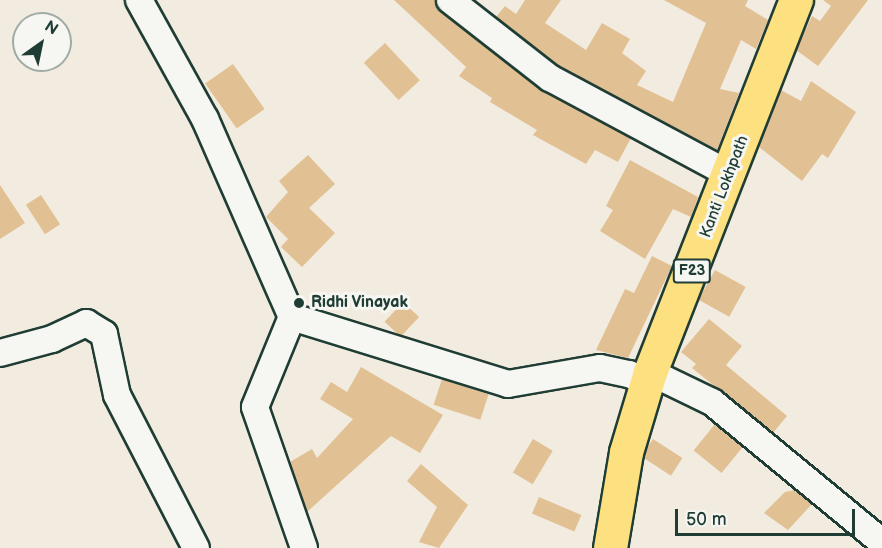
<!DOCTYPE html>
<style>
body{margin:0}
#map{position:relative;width:882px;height:548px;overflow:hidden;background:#f2ebdf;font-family:"Balsamiq Sans",sans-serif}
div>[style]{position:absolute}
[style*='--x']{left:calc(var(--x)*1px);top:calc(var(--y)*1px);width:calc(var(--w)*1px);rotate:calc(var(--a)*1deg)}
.building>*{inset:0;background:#e1c194;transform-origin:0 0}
.roads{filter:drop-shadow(2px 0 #1f3d34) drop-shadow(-2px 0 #1f3d34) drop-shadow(0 2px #1f3d34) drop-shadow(0 -2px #1f3d34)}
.minor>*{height:26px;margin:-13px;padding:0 13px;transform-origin:13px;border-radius:13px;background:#f6f6f2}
.primary>*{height:33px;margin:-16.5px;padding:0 16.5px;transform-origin:16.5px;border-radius:16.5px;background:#fde080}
.dots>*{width:16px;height:16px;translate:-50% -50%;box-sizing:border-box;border:3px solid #f6f6f2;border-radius:50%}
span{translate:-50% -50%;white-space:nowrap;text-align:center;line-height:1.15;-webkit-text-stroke:6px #f6f6f2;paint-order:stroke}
.shield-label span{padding:2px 4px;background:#f6f6f2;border:2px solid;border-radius:4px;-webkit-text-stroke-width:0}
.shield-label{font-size:15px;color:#1f3d34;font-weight:700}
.street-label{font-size:16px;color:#1f3d34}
.poi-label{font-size:16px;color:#1f3d34;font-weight:700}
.left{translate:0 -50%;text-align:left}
.north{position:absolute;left:12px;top:12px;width:60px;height:60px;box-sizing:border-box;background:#f6f6f2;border:2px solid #a0aca6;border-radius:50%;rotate:33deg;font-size:16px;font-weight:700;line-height:24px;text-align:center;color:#1f3d34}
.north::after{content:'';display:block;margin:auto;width:21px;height:27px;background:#1f3d34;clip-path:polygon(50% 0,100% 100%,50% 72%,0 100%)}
.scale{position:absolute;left:675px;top:509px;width:180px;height:27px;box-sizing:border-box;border:3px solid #1f3d34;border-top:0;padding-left:8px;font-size:18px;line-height:21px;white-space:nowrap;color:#1f3d34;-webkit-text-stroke:4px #f6f6f2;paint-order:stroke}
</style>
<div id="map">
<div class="building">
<i style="clip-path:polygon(394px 0,435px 0,441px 12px,541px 90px,631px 138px,618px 162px,595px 150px,586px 164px,533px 135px,537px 130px,490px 102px,492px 98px,459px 76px,466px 67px)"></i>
<i style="clip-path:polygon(525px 0,561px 0,545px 23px,586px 50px,602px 23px,630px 39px,622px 53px,646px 71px,637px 85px,673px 102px,706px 23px,664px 0,748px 0,745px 6px,768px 20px,756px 49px,741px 40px,720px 89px,739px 93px,717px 150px,558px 65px,496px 17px,505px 6px,516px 14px)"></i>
<i style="clip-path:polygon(823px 0,868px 0,818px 66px,796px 50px,812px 16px,820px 21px,831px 6px)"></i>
<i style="left:385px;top:43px;width:51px;height:29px;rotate:47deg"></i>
<i style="left:233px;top:64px;width:55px;height:34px;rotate:55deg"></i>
<i style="clip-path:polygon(811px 81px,856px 112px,828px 158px,822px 154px,802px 181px,759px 147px,781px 90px,801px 101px)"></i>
<i style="clip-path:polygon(308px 155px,335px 184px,309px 208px,335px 233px,302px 267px,281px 247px,288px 239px,266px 217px,288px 192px,279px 181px)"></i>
<i style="clip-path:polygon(630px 160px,698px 197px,691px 217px,673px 209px,645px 259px,600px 231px,613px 210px,606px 206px)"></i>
<i style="clip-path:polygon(0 185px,25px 223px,0 239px)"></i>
<i style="left:41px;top:195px;width:35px;height:18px;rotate:57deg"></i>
<i style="clip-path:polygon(652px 256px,672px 266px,628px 358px,596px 350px,625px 289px,634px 293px)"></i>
<i style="left:715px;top:270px;width:35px;height:34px;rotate:29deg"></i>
<i style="left:403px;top:302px;width:22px;height:27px;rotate:43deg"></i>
<i style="clip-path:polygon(709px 319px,742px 346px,726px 365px,787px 416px,773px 433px,692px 368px,696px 364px,681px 352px)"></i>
<i style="clip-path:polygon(361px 367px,443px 415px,420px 453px,391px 436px,307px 512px,290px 462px,312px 449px,317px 458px,353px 419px,320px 399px,331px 382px,347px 392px)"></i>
<i style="left:442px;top:379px;width:49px;height:27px;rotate:18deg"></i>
<i style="left:715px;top:424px;width:36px;height:34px;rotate:39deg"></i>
<i style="left:533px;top:439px;width:23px;height:39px;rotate:31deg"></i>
<i style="left:653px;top:439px;width:35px;height:21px;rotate:33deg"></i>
<i style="clip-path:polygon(421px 464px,468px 505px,439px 548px,419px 542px,437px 507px,407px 481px)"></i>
<i style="clip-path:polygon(796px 490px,812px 504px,788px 530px,764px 513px,785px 492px)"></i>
<i style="left:539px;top:497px;width:46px;height:18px;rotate:23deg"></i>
</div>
<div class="roads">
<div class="minor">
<i style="--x:139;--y:0;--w:136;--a:61"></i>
<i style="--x:205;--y:119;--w:216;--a:66.3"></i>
<i style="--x:450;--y:0;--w:127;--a:38"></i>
<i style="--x:550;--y:78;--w:205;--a:28.2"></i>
<i style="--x:0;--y:353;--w:54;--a:-15.1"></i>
<i style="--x:52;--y:339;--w:38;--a:-25"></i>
<i style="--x:86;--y:323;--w:21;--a:31"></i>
<i style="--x:104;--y:334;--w:62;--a:78"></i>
<i style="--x:117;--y:395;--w:172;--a:62.7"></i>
<i style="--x:650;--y:372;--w:69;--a:25.8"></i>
<i style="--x:712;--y:402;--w:220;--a:39.5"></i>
<i style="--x:304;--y:548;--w:149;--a:-109.2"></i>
<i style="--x:255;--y:407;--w:97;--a:-67.7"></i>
<i style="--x:292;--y:317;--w:226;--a:17.2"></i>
<i style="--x:508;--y:384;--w:93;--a:-9.9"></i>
<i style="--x:600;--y:368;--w:30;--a:12"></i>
<i style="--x:629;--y:374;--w:17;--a:25"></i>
<i style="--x:644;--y:381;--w:8;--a:67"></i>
</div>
<div class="primary">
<i style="--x:610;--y:548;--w:97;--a:-80.5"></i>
<i style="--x:626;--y:452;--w:84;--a:-73.3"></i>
<i style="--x:650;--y:372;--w:400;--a:-68.6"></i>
</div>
</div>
<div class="dots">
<i style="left:299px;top:303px;background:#1f3d34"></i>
</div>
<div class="shield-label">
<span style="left:692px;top:271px">F23</span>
</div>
<div class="street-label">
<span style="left:725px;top:187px;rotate:-69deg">Kanti Lokhpath</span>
</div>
<div class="poi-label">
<span class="left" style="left:311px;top:303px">Ridhi Vinayak</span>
</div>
<div class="north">N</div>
<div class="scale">50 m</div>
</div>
